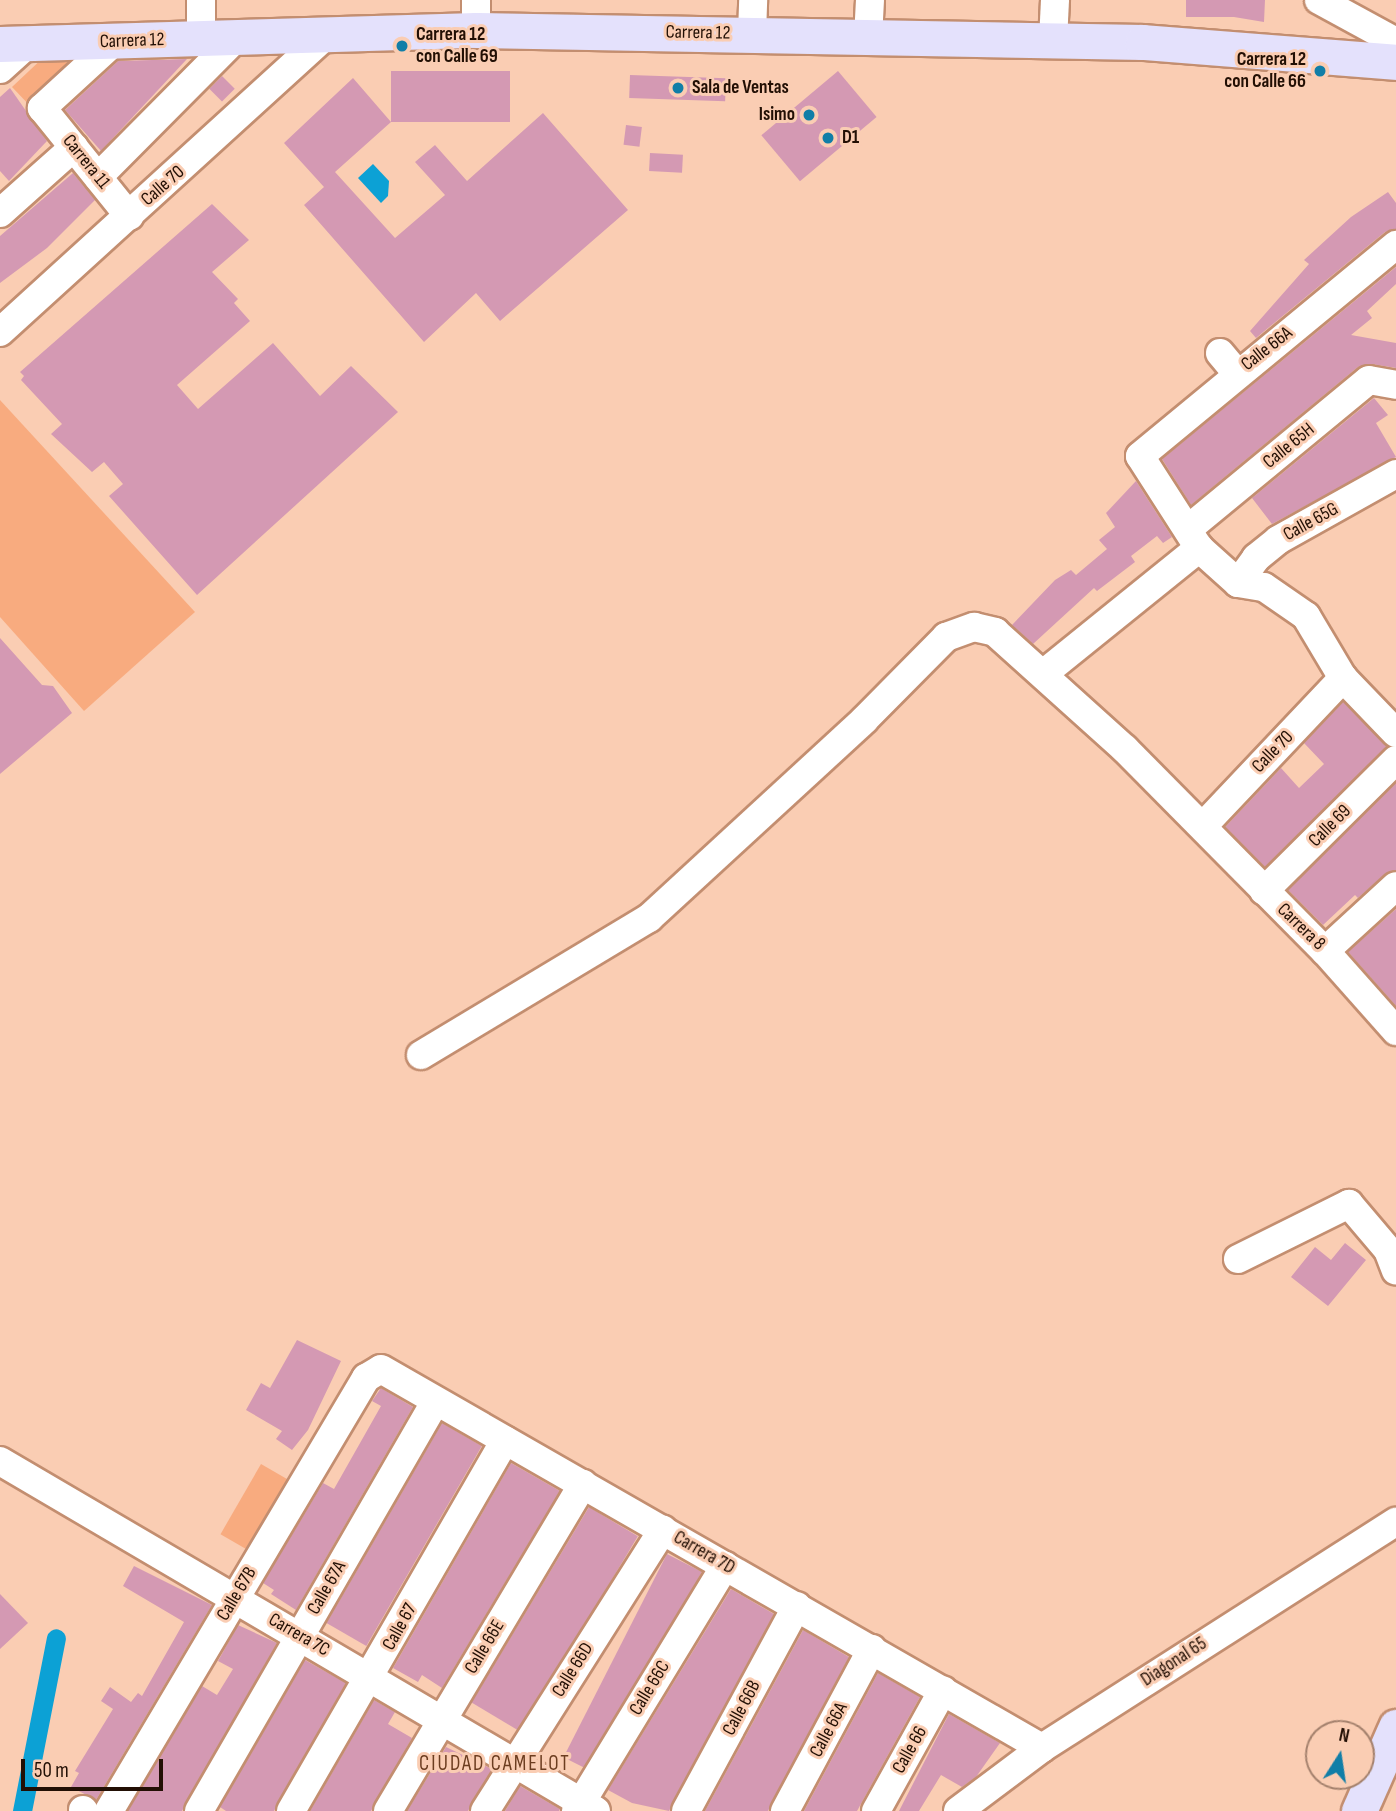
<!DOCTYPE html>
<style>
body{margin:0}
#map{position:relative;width:1396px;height:1811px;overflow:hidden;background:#facdb3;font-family:"Sofia Sans Condensed",sans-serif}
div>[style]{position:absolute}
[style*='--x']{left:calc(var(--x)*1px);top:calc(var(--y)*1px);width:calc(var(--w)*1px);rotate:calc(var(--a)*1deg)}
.green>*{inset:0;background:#f8ab7f;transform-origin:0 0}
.water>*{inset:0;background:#0ca1d5}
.canal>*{height:19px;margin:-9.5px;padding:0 9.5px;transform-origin:9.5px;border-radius:9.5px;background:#0ca1d5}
.building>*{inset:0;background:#d499b3;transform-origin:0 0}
.roads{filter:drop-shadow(2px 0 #c38e70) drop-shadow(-2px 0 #c38e70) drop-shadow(0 2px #c38e70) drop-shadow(0 -2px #c38e70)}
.minor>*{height:28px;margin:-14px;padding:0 14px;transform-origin:14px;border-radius:14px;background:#fff}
.major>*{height:35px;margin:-17.5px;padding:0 17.5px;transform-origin:17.5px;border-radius:17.5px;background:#e4e1fc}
.dots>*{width:19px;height:19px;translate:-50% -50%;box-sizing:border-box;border:4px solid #facdb3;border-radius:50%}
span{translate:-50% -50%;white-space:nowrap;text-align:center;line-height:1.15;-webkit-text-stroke:6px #facdb3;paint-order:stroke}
.street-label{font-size:19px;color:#220f04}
.poi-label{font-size:19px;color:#220f04;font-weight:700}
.left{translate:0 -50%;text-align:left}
.right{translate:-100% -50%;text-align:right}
.neighbourhood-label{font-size:21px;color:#6c3d20;letter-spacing:2px}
.north{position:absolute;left:1305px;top:1720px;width:70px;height:70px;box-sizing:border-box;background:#facdb3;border:2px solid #a4816d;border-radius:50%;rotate:12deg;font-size:19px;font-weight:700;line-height:28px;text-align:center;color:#220f04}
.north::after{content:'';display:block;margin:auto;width:24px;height:32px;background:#117ea7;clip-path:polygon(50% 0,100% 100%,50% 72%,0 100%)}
.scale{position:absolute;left:21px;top:1759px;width:142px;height:32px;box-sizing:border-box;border:4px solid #220f04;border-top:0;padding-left:9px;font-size:21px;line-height:24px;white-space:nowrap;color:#220f04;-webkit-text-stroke:5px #facdb3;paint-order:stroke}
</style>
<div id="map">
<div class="green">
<i style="clip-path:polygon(92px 54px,33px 109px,12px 87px,46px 55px)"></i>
<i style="clip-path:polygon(0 400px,195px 612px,84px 711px,0 617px)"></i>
<i style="left:261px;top:1464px;width:39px;height:81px;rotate:30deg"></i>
</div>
<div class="water">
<i style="clip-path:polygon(373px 164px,389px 181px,388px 196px,381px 203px,358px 178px)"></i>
</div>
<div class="canal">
<i style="--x:22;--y:1811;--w:176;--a:-78.9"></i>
</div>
<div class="building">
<i style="clip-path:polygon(1186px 0,1265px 0,1264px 22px,1234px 17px,1186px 17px)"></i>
<i style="clip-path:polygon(187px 59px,101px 151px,65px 110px,118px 61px)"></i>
<i style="left:391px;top:71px;width:119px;height:51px"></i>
<i style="left:838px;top:71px;width:60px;height:100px;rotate:50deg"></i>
<i style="left:630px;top:75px;width:96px;height:23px;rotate:2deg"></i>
<i style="left:222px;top:76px;width:18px;height:18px;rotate:45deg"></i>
<i style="clip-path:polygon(353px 78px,391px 122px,335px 172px,395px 238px,445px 195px,415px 162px,435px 145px,467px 181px,543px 113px,628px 210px,500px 321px,476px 293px,424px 342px,304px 205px,324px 187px,284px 143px)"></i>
<i style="clip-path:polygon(10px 88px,47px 141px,9px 181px,0 171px,0 97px)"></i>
<i style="left:626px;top:125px;width:16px;height:20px;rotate:7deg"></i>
<i style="left:650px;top:153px;width:33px;height:18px;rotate:3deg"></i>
<i style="clip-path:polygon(73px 173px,95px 200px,47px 248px,0 283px,0 236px)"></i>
<i style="clip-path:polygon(1388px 192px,1396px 203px,1396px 229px,1385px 232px,1256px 338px,1250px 331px,1309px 264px,1304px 260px,1351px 217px)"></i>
<i style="clip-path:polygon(212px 204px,249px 240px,212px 272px,238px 299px,234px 303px,250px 321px,177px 385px,198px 409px,273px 343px,320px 396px,351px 366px,398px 412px,197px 595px,109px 496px,123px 484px,104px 462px,92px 472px,51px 434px,62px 424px,21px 380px,24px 376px,20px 372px)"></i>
<i style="clip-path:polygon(1396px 267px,1396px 284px,1367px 311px,1372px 318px,1351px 335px,1396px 343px,1396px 368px,1371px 364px,1358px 367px,1191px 505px,1162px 459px)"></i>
<i style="clip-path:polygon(1374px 398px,1388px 415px,1376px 423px,1396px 457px,1272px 524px,1252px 498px)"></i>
<i style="clip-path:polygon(1136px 481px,1172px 537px,1163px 543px,1157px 536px,1131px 556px,1135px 562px,1097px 591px,1094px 588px,1033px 644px,1012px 625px,1055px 580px,1071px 570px,1076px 575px,1107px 549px,1099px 540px,1115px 527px,1106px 513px)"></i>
<i style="clip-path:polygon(0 638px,42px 685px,53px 686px,72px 713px,0 774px)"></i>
<i style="clip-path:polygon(1343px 702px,1387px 746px,1265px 867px,1225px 827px,1281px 768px,1299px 788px,1324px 764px,1304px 743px)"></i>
<i style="clip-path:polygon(1396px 783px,1396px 870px,1385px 874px,1358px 898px,1355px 895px,1323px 925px,1288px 890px)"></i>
<i style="clip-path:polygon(1396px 909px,1396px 1006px,1348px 952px)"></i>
<i style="clip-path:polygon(1345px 1243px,1366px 1260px,1328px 1306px,1291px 1277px,1315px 1247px,1331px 1260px)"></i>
<i style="clip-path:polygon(297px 1340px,341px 1361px,308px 1430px,292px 1450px,276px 1439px,282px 1431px,246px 1410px,261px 1383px,270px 1388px)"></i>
<i style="clip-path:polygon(381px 1388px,413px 1407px,296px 1610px,271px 1594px,274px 1590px,263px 1583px,323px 1483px,334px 1489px,381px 1406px,372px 1401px)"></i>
<i style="left:442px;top:1423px;width:46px;height:231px;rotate:30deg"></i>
<i style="clip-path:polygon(511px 1463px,560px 1491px,442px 1688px,422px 1675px,418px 1682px,393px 1668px)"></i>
<i style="left:589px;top:1507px;width:57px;height:228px;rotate:31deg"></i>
<i style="left:667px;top:1554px;width:39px;height:228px;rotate:27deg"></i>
<i style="clip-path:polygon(134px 1566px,212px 1605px,96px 1800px,71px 1787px,79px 1773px,75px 1771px,113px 1709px,101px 1701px,110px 1687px,131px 1702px,138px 1693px,142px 1696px,184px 1622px,123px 1586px)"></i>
<i style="clip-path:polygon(731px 1589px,774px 1614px,669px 1811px,632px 1803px,608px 1790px)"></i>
<i style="clip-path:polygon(0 1594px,28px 1623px,0 1649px)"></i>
<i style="clip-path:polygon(238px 1625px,277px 1643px,182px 1811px,128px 1811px,202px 1686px,217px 1695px,233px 1669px,218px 1661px)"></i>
<i style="clip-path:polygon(803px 1630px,849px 1657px,768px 1811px,705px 1811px)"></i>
<i style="clip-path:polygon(305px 1660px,346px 1683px,274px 1811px,226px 1811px,220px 1807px)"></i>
<i style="clip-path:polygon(878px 1673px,920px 1697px,857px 1811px,804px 1811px)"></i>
<i style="clip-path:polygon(374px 1700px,395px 1712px,388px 1724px,412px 1738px,371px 1811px,310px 1811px)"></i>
<i style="clip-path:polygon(949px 1714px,1000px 1743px,976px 1777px,962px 1787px,941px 1775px,919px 1811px,899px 1811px)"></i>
<i style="clip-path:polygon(446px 1747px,492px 1769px,468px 1811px,407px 1811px)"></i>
<i style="clip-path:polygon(520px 1786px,560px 1809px,559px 1811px,505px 1811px)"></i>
</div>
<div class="roads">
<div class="minor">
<i style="--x:201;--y:0;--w:39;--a:90"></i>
<i style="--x:1319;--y:0;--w:88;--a:28.6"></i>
<i style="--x:476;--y:30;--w:30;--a:-90"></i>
<i style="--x:752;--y:34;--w:34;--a:-88"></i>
<i style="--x:868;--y:38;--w:38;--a:-87"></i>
<i style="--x:1053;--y:41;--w:41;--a:-87.2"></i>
<i style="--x:114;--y:42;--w:98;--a:137.5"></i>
<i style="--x:42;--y:108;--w:139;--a:51.1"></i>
<i style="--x:0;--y:69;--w:38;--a:-42"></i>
<i style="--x:98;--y:177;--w:196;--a:-45.2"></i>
<i style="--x:0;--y:213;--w:99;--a:-41.7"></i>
<i style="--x:0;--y:332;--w:438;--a:-42.3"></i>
<i style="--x:1220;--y:353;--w:26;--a:50"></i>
<i style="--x:1188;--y:529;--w:234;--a:-39.5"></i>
<i style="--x:1369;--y:380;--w:27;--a:10"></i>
<i style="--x:1238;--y:583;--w:52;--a:-138.1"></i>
<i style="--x:1199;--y:548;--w:109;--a:-122.7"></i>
<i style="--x:1140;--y:456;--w:332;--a:-39.5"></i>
<i style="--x:1238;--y:583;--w:26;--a:9"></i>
<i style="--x:1264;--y:587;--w:51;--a:34.6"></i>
<i style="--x:1306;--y:616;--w:72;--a:59.2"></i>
<i style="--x:1343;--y:678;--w:76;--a:46.1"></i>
<i style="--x:1238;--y:583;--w:31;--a:-54"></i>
<i style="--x:1256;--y:558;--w:28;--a:-39"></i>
<i style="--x:1278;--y:540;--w:135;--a:-29.2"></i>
<i style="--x:1043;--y:674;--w:201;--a:-38.9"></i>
<i style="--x:1203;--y:826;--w:204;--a:-46.6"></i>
<i style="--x:1264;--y:891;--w:186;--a:-44.8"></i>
<i style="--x:1325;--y:951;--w:96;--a:-42.5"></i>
<i style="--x:421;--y:1055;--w:266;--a:-31"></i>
<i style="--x:649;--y:918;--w:292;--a:-42.6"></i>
<i style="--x:864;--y:720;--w:117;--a:-45.3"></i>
<i style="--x:946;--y:637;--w:30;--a:-20"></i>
<i style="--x:974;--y:627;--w:22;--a:13"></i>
<i style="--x:995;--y:632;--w:175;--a:42"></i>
<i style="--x:1125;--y:749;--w:284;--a:45.3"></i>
<i style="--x:1325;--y:951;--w:107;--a:48.4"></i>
<i style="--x:1238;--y:1259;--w:124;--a:-26.4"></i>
<i style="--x:1349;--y:1204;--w:60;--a:49.7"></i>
<i style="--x:1388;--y:1250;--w:22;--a:69"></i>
<i style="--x:0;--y:1461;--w:691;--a:30.42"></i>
<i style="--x:83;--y:1810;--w:1;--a:45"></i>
<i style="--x:109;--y:1811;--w:504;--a:-59.31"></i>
<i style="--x:366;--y:1378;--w:17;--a:-31"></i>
<i style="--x:381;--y:1369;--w:762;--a:29.83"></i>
<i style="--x:199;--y:1811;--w:472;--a:-60"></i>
<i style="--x:291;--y:1811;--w:428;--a:-60"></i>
<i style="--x:388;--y:1811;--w:381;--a:-59.2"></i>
<i style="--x:485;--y:1811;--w:333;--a:-57.7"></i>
<i style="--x:576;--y:1811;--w:287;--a:-58.7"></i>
<i style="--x:686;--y:1811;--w:233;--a:-61.6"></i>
<i style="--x:785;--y:1811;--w:184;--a:-61.8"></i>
<i style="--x:876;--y:1811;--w:138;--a:-61"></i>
<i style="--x:958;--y:1811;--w:105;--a:-36.9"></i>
<i style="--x:1042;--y:1748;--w:420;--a:-32.6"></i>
</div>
<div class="major">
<i style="--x:0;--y:44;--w:476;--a:-1.7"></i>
<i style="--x:476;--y:30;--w:667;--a:1.03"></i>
<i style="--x:1143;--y:42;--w:254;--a:4.5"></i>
<i style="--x:1359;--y:1811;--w:92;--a:-66.2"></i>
</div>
</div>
<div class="dots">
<i style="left:402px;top:46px;background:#117ea7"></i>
<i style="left:1320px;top:71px;background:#117ea7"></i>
<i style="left:678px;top:88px;background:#117ea7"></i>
<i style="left:809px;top:115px;background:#117ea7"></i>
<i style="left:828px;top:138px;background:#117ea7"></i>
</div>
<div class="street-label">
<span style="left:698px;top:33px;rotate:1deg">Carrera 12</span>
<span style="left:132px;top:41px;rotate:-2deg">Carrera 12</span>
<span style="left:86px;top:162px;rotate:51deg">Carrera 11</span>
<span style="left:163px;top:186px;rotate:-41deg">Calle 70</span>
<span style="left:1267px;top:349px;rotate:-38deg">Calle 66A</span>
<span style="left:1289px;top:446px;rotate:-39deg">Calle 65H</span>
<span style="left:1311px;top:522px;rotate:-29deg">Calle 65G</span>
<span style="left:1273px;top:752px;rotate:-46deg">Calle 70</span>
<span style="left:1330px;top:826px;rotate:-45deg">Calle 69</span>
<span style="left:1301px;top:927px;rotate:44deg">Carrera 8</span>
<span style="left:704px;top:1553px;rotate:30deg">Carrera 7D</span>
<span style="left:327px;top:1588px;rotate:-60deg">Calle 67A</span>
<span style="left:237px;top:1594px;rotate:-59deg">Calle 67B</span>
<span style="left:400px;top:1627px;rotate:-61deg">Calle 67</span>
<span style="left:299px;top:1635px;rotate:30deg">Carrera 7C</span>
<span style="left:485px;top:1647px;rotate:-59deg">Calle 66E</span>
<span style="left:1174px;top:1662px;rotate:-33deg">Diagonal 65</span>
<span style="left:573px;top:1670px;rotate:-58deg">Calle 66D</span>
<span style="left:650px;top:1688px;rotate:-59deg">Calle 66C</span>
<span style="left:742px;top:1708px;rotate:-62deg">Calle 66B</span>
<span style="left:829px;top:1730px;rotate:-62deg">Calle 66A</span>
<span style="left:910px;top:1750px;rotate:-61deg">Calle 66</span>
</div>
<div class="poi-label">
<span class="left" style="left:416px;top:46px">Carrera 12<br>con Calle 69</span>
<span class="right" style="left:1306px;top:71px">Carrera 12<br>con Calle 66</span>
<span class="left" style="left:692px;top:88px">Sala de Ventas</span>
<span class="right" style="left:795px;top:115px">Isimo</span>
<span class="left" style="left:842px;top:138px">D1</span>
</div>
<div class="neighbourhood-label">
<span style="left:495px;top:1764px">CIUDAD CAMELOT</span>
</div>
<div class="north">N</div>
<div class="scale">50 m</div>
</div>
